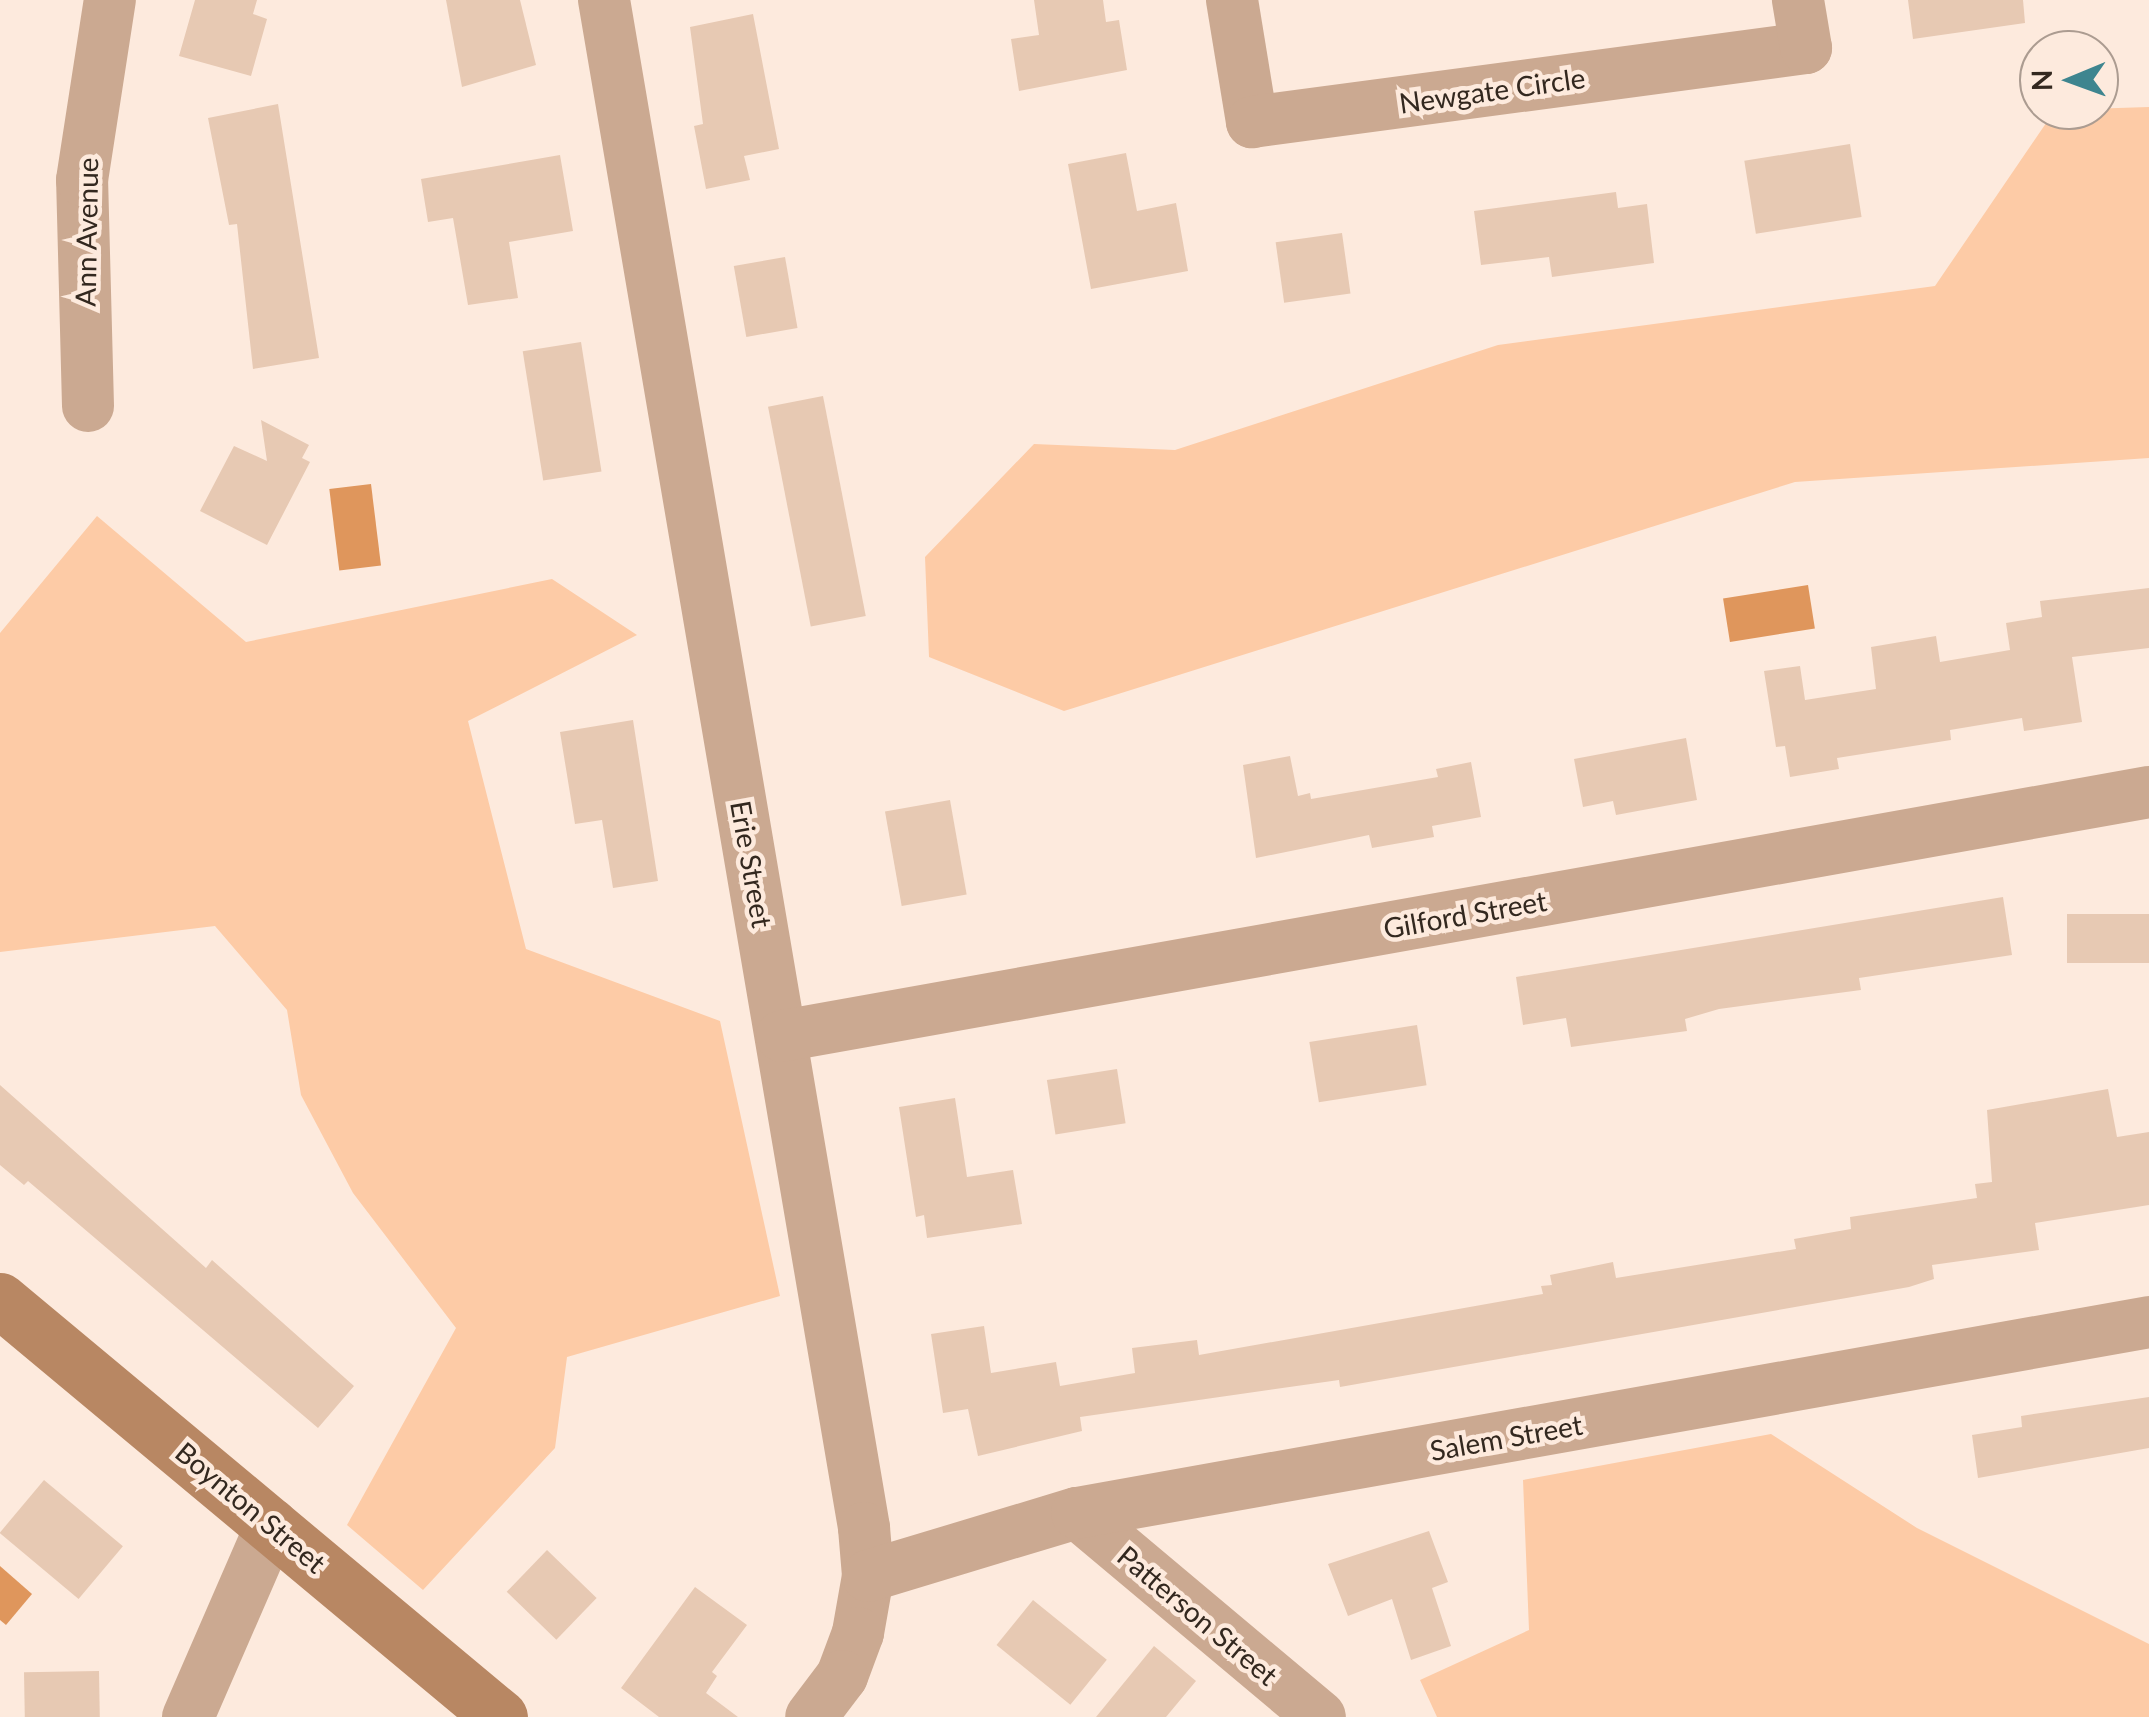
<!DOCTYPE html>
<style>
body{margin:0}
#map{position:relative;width:2149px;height:1717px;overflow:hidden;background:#fdeadd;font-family:Lato,sans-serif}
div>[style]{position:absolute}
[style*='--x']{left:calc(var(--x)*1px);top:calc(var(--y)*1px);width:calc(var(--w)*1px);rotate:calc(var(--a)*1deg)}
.green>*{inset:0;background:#fdcba6}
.water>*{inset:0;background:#df965c;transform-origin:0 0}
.building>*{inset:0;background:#e7c9b3;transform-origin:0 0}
.street>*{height:52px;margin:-26px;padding:0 26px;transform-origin:26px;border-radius:26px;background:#cba991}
.secondary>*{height:55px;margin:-27.5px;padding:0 27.5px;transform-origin:27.5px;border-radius:27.5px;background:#b88763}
span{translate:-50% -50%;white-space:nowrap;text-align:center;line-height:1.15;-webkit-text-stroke:9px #fdeadd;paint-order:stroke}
.street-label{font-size:28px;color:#33281f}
.north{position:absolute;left:2019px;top:30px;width:100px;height:100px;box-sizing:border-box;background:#fdeadd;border:2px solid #ac9c91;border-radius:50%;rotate:269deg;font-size:28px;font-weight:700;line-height:40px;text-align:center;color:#33281f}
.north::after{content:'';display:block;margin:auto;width:35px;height:45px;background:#3e858f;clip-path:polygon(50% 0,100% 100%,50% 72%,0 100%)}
</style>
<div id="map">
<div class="green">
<i style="clip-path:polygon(2149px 107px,2149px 458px,1795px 482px,1064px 711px,929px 657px,925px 557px,1034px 444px,1175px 450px,1498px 345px,1935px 286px,2055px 110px)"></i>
<i style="clip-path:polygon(97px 516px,246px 642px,552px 579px,637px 635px,468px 721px,526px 949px,720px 1021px,780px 1296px,567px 1357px,555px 1448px,423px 1590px,347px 1525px,456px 1328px,353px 1193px,301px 1095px,287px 1010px,215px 926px,0 952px,0 633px)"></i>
<i style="clip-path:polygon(1771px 1434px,1917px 1528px,2149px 1644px,2149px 1717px,1437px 1717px,1420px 1680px,1529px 1630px,1523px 1480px)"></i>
</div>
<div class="water">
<i style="left:371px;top:484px;width:82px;height:42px;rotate:83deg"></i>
<i style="left:1808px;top:585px;width:44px;height:86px;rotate:81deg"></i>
<i style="clip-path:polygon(0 1566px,32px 1594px,6px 1625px,0 1620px)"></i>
</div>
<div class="building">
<i style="clip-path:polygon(195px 0,257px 0,253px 14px,267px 19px,251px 76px,179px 56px)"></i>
<i style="clip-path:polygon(446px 0,520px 0,536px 65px,462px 87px)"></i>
<i style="clip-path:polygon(1034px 0,1103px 0,1106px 22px,1119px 20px,1127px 70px,1019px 91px,1011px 39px,1039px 35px)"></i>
<i style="clip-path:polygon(1908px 0,2023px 0,2025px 23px,1913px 39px)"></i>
<i style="clip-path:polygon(753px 14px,779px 149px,744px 156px,750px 180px,706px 189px,694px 126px,703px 124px,690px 27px)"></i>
<i style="clip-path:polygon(278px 104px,319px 358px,253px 369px,237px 224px,229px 225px,208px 118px)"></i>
<i style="left:1850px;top:144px;width:74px;height:107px;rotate:81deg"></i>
<i style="clip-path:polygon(1126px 153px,1137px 211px,1176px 203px,1188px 271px,1091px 289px,1068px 164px)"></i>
<i style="clip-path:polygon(560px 155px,573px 231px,509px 242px,518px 298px,468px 305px,453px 218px,428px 222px,421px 179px)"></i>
<i style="clip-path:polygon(1616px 192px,1618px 208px,1647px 204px,1654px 263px,1552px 277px,1549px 257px,1481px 265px,1474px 211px)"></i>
<i style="left:1342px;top:233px;width:61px;height:67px;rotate:82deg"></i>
<i style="left:785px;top:257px;width:72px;height:52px;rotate:80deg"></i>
<i style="left:581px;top:342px;width:131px;height:59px;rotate:81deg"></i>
<i style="left:823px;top:396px;width:224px;height:56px;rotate:79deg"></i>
<i style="clip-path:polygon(261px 420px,309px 445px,302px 458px,310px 462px,267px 545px,200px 511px,234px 446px,267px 461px)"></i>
<i style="clip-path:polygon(2149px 588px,2149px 648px,2072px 657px,2082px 722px,2024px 731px,2022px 718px,1950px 730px,1951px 740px,1837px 758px,1839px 769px,1790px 777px,1785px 746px,1776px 747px,1764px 671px,1800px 666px,1805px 700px,1876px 689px,1871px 647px,1936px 636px,1940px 662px,2010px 650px,2006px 623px,2042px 617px,2040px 601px)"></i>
<i style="clip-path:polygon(633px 720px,658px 881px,613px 888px,602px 820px,575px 824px,560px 732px)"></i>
<i style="clip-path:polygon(1686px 738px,1697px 800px,1616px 815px,1613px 801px,1583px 807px,1574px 759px)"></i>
<i style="clip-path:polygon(1290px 756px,1298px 796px,1310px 793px,1311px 799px,1438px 777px,1436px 769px,1471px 762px,1481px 817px,1432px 826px,1434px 837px,1372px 848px,1369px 835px,1256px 858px,1243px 765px)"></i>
<i style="left:950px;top:800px;width:96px;height:66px;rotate:80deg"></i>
<i style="clip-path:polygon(2003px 897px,2012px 955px,1859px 978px,1861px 990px,1719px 1009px,1685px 1019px,1687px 1031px,1571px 1047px,1566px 1018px,1523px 1025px,1516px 977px)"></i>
<i style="left:2149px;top:914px;width:49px;height:82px;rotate:90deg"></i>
<i style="left:1417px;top:1025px;width:61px;height:109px;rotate:81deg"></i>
<i style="left:1117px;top:1069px;width:55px;height:71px;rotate:81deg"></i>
<i style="clip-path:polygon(0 1085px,206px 1268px,212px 1260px,354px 1386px,318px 1428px,28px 1181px,24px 1185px,0 1165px)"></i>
<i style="clip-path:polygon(2108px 1089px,2117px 1137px,2149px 1132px,2149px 1205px,2035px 1223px,2039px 1250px,1932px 1265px,1934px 1279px,1909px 1287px,1340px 1387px,1339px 1380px,1080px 1417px,1082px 1431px,978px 1456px,968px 1409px,943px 1413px,931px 1334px,984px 1326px,991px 1373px,1056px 1362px,1060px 1386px,1135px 1373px,1132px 1348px,1197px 1340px,1199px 1355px,1543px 1294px,1541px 1286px,1552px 1285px,1550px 1275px,1613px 1262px,1616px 1278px,1796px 1249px,1794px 1239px,1851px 1229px,1850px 1217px,1977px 1198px,1975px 1184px,1992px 1182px,1987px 1110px)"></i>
<i style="clip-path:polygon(955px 1098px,967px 1177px,1013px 1170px,1022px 1224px,927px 1238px,924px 1215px,916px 1217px,899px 1107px)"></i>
<i style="clip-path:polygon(2149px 1397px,2149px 1448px,1978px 1478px,1972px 1435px,2022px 1427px,2021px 1416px)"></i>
<i style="left:44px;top:1480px;width:103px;height:69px;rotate:40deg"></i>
<i style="clip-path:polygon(1429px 1531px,1448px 1582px,1432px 1588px,1451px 1646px,1411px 1660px,1392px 1599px,1348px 1616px,1328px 1564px)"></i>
<i style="left:547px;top:1550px;width:69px;height:58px;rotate:44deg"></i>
<i style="clip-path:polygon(695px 1587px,747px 1625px,712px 1672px,717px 1676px,706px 1693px,738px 1717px,659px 1717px,621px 1688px)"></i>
<i style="left:1033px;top:1600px;width:95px;height:58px;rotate:39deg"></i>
<i style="clip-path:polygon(1154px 1646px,1196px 1681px,1166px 1717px,1096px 1717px)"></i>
<i style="left:99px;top:1671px;width:46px;height:75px;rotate:89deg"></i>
</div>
<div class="street">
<i style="--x:604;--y:0;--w:1550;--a:80.34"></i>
<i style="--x:864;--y:1528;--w:48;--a:85.2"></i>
<i style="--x:868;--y:1576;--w:58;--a:100"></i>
<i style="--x:858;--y:1633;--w:46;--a:110.4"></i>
<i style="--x:842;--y:1676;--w:51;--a:127.1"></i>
<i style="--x:1232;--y:0;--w:124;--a:80.7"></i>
<i style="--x:1252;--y:122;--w:559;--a:-7.61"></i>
<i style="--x:1806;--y:48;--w:49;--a:-99.5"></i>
<i style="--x:88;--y:406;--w:226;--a:-91.5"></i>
<i style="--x:82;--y:180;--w:182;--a:-81.2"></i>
<i style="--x:782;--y:1036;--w:1389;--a:-10.12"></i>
<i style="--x:1077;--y:1513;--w:317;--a:40"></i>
<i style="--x:868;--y:1576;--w:218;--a:-16.8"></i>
<i style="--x:1077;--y:1513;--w:1089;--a:-10.1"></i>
<i style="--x:188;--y:1717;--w:210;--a:-66.5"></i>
</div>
<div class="secondary">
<i style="--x:0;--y:1300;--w:651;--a:39.83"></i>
</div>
<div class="street-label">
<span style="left:1492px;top:90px;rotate:-8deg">Newgate Circle</span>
<span style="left:86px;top:232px;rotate:-89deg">Ann Avenue</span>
<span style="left:752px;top:864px;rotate:80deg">Erie Street</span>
<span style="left:1465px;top:914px;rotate:-10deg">Gilford Street</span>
<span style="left:1506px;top:1437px;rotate:-10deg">Salem Street</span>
<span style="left:251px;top:1507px;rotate:40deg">Boynton Street</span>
<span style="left:1198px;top:1615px;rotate:40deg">Patterson Street</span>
</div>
<div class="north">N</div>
</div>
